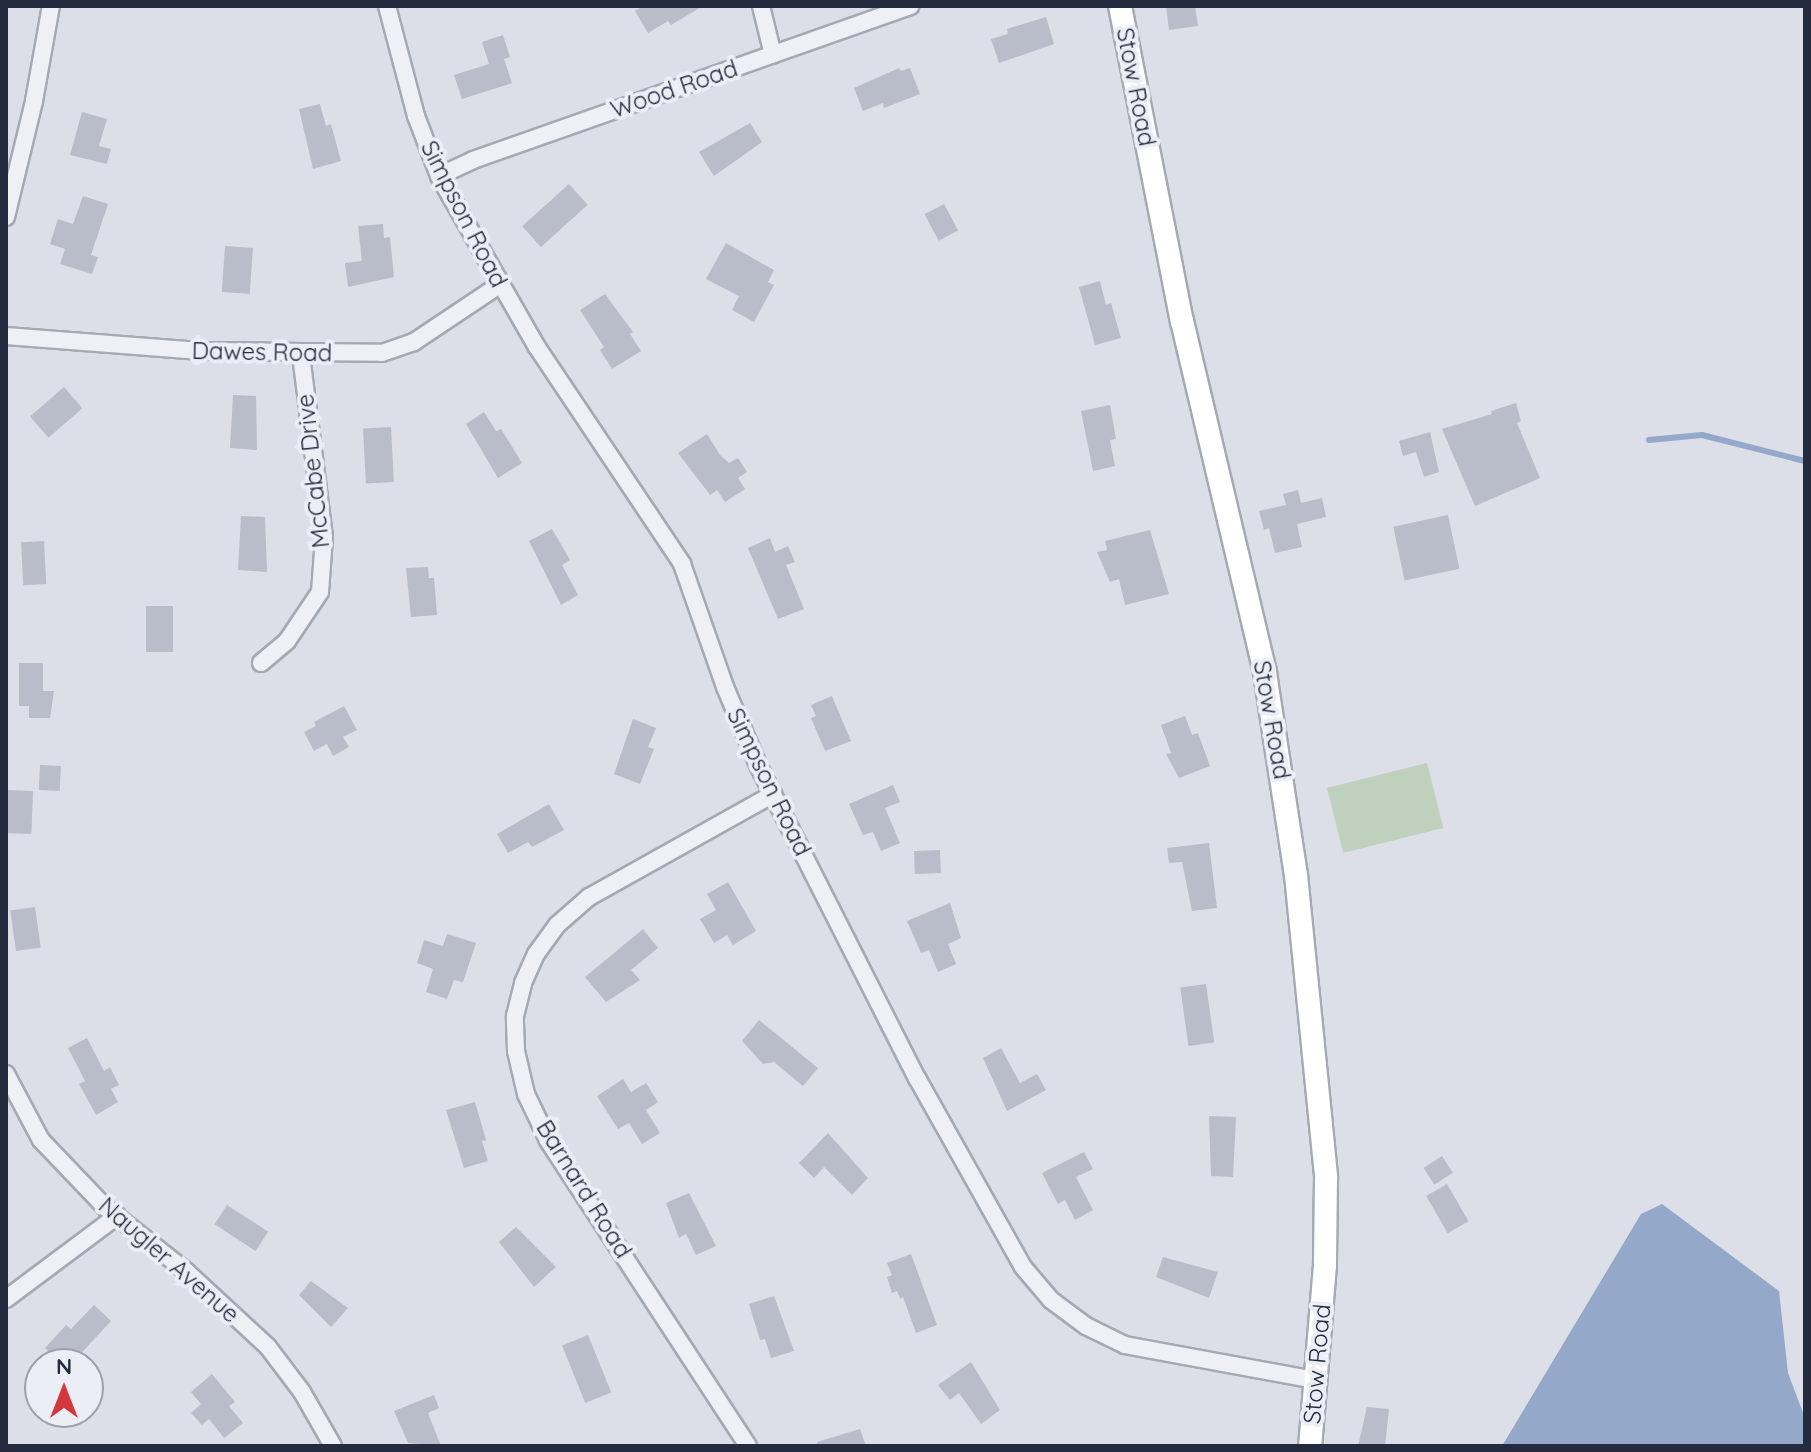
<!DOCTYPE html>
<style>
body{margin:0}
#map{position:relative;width:1811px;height:1452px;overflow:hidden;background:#dcdfe7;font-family:Quicksand,sans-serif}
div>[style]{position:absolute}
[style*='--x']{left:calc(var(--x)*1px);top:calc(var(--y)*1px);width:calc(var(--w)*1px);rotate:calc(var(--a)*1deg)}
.green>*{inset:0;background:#bfd1bc;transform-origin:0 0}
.water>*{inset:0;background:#94a8c9}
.stream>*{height:6px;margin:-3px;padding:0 3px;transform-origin:3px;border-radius:3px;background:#94a8c9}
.building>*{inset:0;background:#b9bdca;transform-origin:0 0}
.roads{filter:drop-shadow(2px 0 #a5a9b4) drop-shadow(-2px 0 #a5a9b4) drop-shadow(0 2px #a5a9b4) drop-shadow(0 -2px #a5a9b4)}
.street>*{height:16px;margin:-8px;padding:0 8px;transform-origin:8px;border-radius:8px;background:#eef0f5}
.secondary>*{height:22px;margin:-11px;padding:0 11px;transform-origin:11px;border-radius:11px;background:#fff}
span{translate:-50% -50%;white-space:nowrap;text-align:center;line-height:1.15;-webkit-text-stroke:8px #ebeef5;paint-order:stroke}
.street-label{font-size:24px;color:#252b3e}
.frame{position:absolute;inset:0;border:8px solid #252b3e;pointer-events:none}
.north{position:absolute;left:24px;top:1348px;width:80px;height:80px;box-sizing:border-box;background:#ebeef5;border:2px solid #9ca0ac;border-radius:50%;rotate:0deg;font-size:22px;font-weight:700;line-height:32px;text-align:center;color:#252b3e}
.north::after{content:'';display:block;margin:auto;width:28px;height:36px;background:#d4383d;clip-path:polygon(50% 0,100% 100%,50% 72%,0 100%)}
</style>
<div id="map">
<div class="green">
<i style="left:1427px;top:763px;width:67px;height:103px;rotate:76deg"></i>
</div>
<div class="water">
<i style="clip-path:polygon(1662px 1204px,1779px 1291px,1788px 1373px,1805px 1418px,1805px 1446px,1502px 1446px,1641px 1214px)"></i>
</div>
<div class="stream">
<i style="--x:1649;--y:440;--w:53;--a:-5.4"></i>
<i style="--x:1702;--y:435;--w:106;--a:14.2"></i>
</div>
<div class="building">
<i style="clip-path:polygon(643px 6px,703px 6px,671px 25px,668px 21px,648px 33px,635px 11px)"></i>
<i style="clip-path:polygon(1166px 6px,1195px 6px,1198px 26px,1169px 30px)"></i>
<i style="clip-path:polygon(1046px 17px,1054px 44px,999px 63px,991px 39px,1008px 34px,1007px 29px)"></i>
<i style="clip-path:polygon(503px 35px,510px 57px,504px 59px,512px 83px,462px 99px,454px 75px,489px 64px,482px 42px)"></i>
<i style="clip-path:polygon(899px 68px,901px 71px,910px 68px,920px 94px,884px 108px,883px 103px,863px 111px,854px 88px)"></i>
<i style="clip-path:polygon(320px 104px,326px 126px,331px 124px,341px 161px,313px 169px,299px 109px)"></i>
<i style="clip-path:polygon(82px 112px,107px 119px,99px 146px,111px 149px,107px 164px,70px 155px)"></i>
<i style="clip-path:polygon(750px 123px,762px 142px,714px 176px,699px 152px)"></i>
<i style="left:569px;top:184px;width:28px;height:63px;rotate:48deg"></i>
<i style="clip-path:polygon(83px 196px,108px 204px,91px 255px,98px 257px,92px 274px,60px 264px,65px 249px,50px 244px,58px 219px,73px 224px)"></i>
<i style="left:944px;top:204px;width:30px;height:22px;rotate:62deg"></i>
<i style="clip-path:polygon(383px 224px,384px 238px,390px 237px,394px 277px,348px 287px,345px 263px,362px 261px,358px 226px)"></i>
<i style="clip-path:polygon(726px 243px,774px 270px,768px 282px,774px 285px,754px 322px,732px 310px,739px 296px,706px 279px)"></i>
<i style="left:225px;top:246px;width:28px;height:46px;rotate:4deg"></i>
<i style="clip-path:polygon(1100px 281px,1106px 305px,1111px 303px,1121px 338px,1095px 345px,1079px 287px)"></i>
<i style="clip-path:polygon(605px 294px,633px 332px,630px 334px,641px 351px,612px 369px,600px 350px,604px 347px,580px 310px)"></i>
<i style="left:64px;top:387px;width:28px;height:45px;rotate:49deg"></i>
<i style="clip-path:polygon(233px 395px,256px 396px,257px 450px,230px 448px)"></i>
<i style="clip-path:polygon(1516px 403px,1521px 421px,1517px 423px,1540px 478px,1475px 506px,1442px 429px,1492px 414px,1491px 411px)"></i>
<i style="clip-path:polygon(1110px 405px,1116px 439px,1110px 440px,1115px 466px,1093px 471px,1081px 411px)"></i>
<i style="clip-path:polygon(484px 412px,496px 431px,501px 429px,522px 463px,498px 478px,466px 424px)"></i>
<i style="left:391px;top:427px;width:55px;height:28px;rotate:87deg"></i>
<i style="clip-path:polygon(1430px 432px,1439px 472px,1424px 477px,1416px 452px,1403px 456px,1399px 441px)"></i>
<i style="clip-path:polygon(707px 434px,720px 455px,729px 463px,738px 458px,747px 472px,738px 478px,745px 489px,725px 502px,717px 490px,710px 495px,678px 453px)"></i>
<i style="clip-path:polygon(1298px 490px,1301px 503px,1322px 498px,1326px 517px,1297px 524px,1302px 547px,1275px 553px,1269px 528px,1264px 530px,1259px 511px,1286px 505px,1283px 494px)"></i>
<i style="left:1448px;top:515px;width:55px;height:56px;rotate:78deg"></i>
<i style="clip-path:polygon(241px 516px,265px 517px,267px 572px,238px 570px)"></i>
<i style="clip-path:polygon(552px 529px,570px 560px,562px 565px,578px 595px,561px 605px,529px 541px)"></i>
<i style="clip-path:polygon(1150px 530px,1169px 594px,1125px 605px,1119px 579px,1110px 582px,1097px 552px,1107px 550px,1105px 541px)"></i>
<i style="clip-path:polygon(770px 538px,775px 552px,788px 546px,795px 562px,786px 565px,804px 609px,778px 619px,748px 548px)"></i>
<i style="left:44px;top:541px;width:43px;height:23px;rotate:87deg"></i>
<i style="clip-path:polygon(428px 567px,429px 578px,434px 578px,437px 615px,411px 617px,406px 568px)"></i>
<i style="left:146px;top:606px;width:27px;height:46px"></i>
<i style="clip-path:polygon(19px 663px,43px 663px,43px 691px,54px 691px,50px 718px,29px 718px,29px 706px,19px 706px)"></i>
<i style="clip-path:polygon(832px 696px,851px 741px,825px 751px,811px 718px,816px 716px,811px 705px)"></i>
<i style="clip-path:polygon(344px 706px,357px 730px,343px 737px,349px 747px,333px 756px,327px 744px,314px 751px,304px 732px,316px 726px,314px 722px)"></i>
<i style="clip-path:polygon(1185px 716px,1192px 735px,1198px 733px,1210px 766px,1179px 778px,1166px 754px,1171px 753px,1161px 725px)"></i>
<i style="clip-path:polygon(633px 719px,656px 728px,648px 747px,654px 749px,640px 784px,614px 774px)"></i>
<i style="left:40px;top:765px;width:21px;height:25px;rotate:3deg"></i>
<i style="clip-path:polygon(893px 785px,900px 802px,885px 808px,900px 843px,881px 851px,873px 832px,863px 835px,849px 804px)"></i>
<i style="left:6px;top:790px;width:27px;height:43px;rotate:2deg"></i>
<i style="clip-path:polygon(549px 804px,564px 830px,532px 847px,528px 842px,508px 853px,497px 834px)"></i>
<i style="clip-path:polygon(1209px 843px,1217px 908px,1192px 911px,1182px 862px,1169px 863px,1167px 848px)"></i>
<i style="left:940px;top:850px;width:23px;height:26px;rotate:88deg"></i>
<i style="clip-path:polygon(728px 882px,756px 931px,733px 945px,727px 935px,714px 943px,700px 919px,716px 910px,707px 894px)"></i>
<i style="clip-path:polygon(950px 903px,961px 938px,948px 944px,956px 964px,938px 972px,929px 950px,921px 953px,907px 921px)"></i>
<i style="left:35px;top:907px;width:41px;height:25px;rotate:82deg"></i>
<i style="clip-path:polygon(643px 929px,658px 948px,631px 970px,640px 980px,606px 1002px,585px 977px)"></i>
<i style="clip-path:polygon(447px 934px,476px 943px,463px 982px,454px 980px,447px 999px,426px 992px,433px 969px,417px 963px,424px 940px,443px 946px)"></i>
<i style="left:1206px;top:984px;width:59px;height:26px;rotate:82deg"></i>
<i style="clip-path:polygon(759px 1020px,818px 1068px,803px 1086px,774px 1062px,763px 1064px,742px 1041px)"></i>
<i style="clip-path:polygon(87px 1038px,104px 1071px,110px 1067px,119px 1085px,111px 1089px,118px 1102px,96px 1115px,79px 1084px,85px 1081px,68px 1048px)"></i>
<i style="clip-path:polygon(1001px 1048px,1020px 1083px,1037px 1074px,1046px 1090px,1007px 1111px,983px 1058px)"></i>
<i style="clip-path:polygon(623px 1079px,631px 1092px,646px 1083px,658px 1102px,646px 1110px,660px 1133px,642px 1144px,629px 1123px,618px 1129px,597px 1096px)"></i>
<i style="clip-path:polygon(475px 1102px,486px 1140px,482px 1141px,488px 1161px,464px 1168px,446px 1110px)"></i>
<i style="clip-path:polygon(1209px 1116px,1236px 1117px,1233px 1177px,1211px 1176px)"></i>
<i style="clip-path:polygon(828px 1133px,868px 1178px,852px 1195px,824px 1167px,814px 1178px,799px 1163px)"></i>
<i style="clip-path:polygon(1084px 1152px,1093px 1169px,1076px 1177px,1093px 1210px,1075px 1220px,1065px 1200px,1058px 1204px,1042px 1173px)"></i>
<i style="left:1442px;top:1156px;width:20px;height:22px;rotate:57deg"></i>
<i style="left:1447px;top:1184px;width:43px;height:24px;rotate:60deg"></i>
<i style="clip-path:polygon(689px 1193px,716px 1246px,696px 1255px,686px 1234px,679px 1238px,666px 1203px)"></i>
<i style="left:227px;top:1205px;width:49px;height:23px;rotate:33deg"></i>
<i style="clip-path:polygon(516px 1227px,556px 1267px,534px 1287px,499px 1242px)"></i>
<i style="clip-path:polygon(911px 1254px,937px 1325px,916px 1333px,903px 1297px,900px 1299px,897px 1291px,892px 1293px,887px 1277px,892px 1275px,887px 1263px)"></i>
<i style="clip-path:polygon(1163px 1257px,1218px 1272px,1209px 1298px,1156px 1277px)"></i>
<i style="clip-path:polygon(311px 1281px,348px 1308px,331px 1327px,299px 1295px)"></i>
<i style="clip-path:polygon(774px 1296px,794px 1351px,771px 1358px,765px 1339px,760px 1340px,749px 1304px)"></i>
<i style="clip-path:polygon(94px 1305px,111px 1321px,73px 1362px,69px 1358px,61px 1364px,45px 1348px,66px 1325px,71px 1329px)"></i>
<i style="left:588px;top:1335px;width:62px;height:28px;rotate:68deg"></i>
<i style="clip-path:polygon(971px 1362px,1000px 1410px,981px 1424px,959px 1393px,950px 1400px,938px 1385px)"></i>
<i style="clip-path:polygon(212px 1374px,235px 1402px,229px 1406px,243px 1423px,224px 1438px,209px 1419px,202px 1425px,191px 1413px,201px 1404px,191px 1392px)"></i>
<i style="clip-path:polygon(434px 1395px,439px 1408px,428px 1413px,441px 1446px,408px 1443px,394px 1411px)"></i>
<i style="clip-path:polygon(1367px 1407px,1389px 1409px,1385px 1446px,1358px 1446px)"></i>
<i style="clip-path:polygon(860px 1429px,866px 1446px,818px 1446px,817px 1442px)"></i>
</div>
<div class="roads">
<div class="street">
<i style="--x:387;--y:6;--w:114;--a:75.2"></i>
<i style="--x:416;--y:116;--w:64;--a:69"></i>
<i style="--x:439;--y:176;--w:197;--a:60.2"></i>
<i style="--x:537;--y:347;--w:261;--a:56.2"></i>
<i style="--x:682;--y:564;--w:130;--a:70.7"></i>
<i style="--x:725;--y:687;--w:87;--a:67"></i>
<i style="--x:759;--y:767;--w:349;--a:63.1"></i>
<i style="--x:917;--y:1078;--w:217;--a:60.7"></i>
<i style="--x:1023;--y:1267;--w:43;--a:49.7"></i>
<i style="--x:1051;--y:1300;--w:44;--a:36.6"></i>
<i style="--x:1086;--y:1326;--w:43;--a:26"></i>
<i style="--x:1125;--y:1345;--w:193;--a:10.4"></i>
<i style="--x:761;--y:6;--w:50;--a:76.2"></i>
<i style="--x:439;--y:176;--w:38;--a:-25"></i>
<i style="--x:473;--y:160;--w:464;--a:-19.4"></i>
<i style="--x:6;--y:217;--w:119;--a:-76.4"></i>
<i style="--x:34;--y:101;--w:97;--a:-79.9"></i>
<i style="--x:6;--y:336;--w:198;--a:4.4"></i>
<i style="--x:203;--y:351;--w:179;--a:0.6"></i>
<i style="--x:382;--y:353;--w:34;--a:-19"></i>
<i style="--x:414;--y:342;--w:102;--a:-33.8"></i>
<i style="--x:261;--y:663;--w:34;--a:-40"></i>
<i style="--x:287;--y:641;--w:59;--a:-56"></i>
<i style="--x:320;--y:592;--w:55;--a:-85.8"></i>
<i style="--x:324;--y:537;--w:184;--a:-97.2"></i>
<i style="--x:6;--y:1074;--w:75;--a:62.1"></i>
<i style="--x:41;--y:1140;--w:94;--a:46.3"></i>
<i style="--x:106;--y:1208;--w:103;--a:38.3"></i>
<i style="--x:187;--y:1272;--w:110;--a:42.8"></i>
<i style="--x:268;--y:1347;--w:56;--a:52.9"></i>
<i style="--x:302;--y:1392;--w:62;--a:60.1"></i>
<i style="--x:6;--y:1299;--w:139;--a:-36.8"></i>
<i style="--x:748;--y:1446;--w:366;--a:-123.2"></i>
<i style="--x:548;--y:1140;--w:51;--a:-115.6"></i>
<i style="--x:526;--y:1094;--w:44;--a:-103.1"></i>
<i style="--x:516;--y:1051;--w:35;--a:-92"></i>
<i style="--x:515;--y:1016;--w:34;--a:-76"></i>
<i style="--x:523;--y:983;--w:32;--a:-66"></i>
<i style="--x:536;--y:954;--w:36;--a:-54"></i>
<i style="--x:557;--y:925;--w:43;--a:-41.2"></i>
<i style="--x:589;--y:897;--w:211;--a:-29.2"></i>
</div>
<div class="secondary">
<i style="--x:1120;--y:6;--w:321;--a:78.9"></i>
<i style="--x:1182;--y:321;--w:362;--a:76.7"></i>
<i style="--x:1265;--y:673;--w:204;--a:81.3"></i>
<i style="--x:1296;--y:875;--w:304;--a:84.3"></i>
<i style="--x:1326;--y:1178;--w:87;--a:90.7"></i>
<i style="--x:1325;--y:1265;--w:182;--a:94.7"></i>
</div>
</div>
<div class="street-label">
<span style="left:1136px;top:87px;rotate:79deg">Stow Road</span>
<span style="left:674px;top:89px;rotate:-19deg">Wood Road</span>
<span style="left:464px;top:214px;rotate:63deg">Simpson Road</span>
<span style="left:262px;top:352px;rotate:1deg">Dawes Road</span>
<span style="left:313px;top:471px;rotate:-96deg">McCabe Drive</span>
<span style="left:1272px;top:720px;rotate:80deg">Stow Road</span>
<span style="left:769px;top:782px;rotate:64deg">Simpson Road</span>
<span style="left:584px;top:1189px;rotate:58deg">Barnard Road</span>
<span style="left:169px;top:1260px;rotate:41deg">Naugler Avenue</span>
<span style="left:1317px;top:1364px;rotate:-85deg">Stow Road</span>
</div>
<div class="frame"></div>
<div class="north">N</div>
</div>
